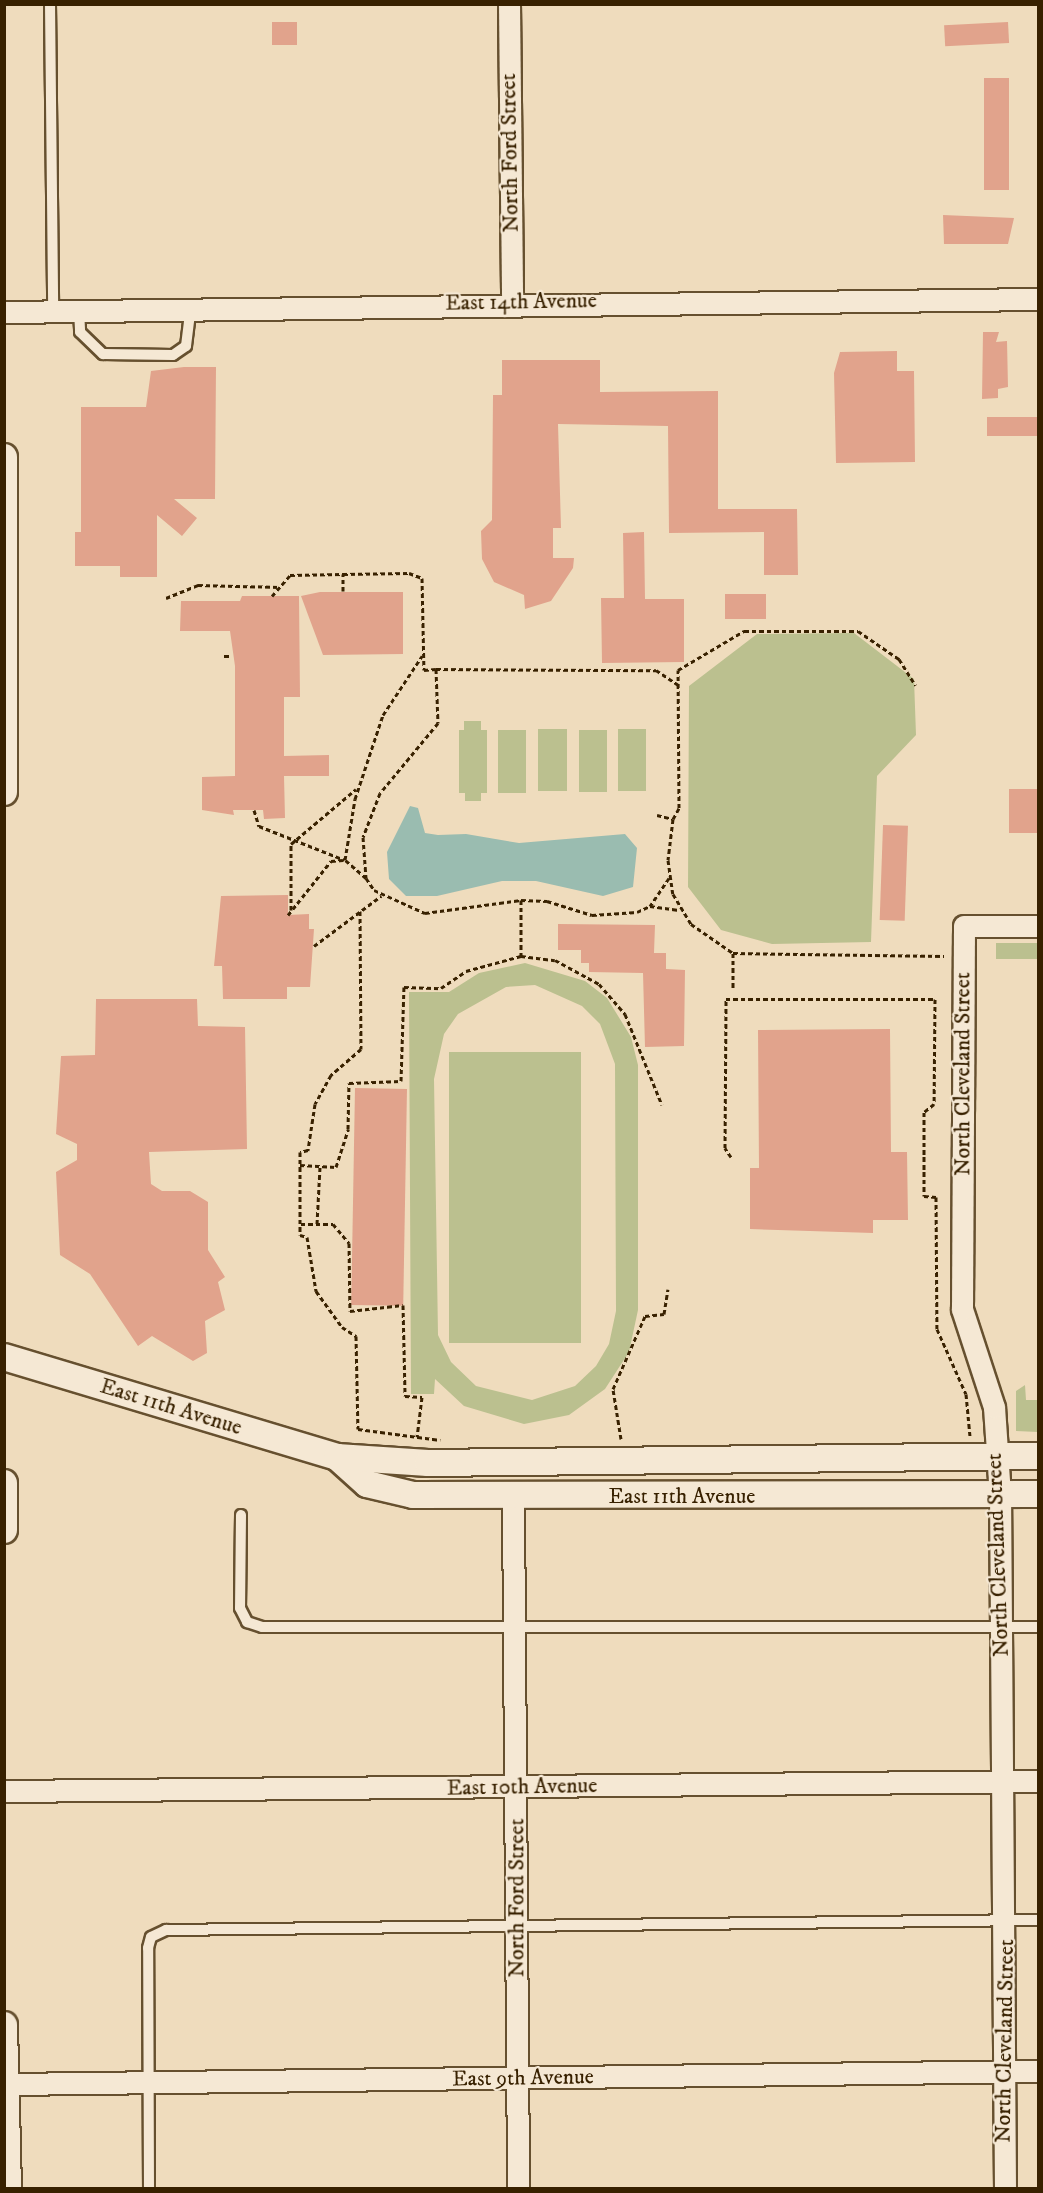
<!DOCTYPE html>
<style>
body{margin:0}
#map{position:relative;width:1043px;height:2193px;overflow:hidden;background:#efdcbd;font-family:"IM FELL DW Pica",serif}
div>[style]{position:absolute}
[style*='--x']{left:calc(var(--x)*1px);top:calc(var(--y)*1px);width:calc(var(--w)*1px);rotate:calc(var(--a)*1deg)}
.green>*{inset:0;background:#bbc08f;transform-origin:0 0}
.water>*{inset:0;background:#9abcb0}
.building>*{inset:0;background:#e1a38c;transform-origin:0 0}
.path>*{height:3px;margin-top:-1.5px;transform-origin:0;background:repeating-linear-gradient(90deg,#382100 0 4.5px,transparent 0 7.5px)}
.roads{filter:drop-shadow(2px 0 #66502f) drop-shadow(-2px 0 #66502f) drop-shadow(0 2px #66502f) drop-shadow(0 -2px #66502f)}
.service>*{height:10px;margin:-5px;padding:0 5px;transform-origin:5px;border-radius:5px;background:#f5e8d4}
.minor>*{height:21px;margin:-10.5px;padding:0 10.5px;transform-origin:10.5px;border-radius:10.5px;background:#f5e8d4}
.tertiary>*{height:26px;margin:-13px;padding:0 13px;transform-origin:13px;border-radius:13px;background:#f5e8d4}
span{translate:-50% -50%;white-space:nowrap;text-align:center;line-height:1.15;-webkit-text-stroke:4.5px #f5e8d4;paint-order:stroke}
.street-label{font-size:22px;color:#382100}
.frame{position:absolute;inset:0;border:6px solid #382100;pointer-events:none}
</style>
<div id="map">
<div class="green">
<i style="clip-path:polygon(854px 633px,914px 679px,916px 735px,877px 776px,871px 942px,772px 944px,721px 930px,688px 887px,689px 686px,757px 634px)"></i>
<i style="clip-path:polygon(464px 721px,481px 721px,481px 730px,487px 730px,487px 793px,481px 793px,481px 801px,465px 801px,465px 793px,459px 793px,459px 730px,464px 730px)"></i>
<i style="left:538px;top:729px;width:29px;height:62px"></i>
<i style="left:618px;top:729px;width:28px;height:62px"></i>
<i style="left:498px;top:730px;width:28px;height:63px"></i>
<i style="left:579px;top:730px;width:28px;height:62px"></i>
<i style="left:1038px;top:943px;width:16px;height:42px;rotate:90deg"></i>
<i style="clip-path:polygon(evenodd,525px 963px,585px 981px,607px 998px,631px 1037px,638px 1065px,638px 1310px,629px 1352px,605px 1389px,569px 1415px,524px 1424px,464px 1406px,435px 1379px,434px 1394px,411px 1394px,409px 992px,449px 992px,479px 973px,525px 963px,535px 985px,582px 1006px,600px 1024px,615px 1064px,616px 1311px,609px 1344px,596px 1366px,575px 1386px,532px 1400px,476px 1386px,451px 1362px,438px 1335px,434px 1079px,444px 1034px,458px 1014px,506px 987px,535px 985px)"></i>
<i style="left:449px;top:1052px;width:132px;height:291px"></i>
<i style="clip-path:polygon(1025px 1385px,1026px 1400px,1038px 1400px,1038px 1432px,1016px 1431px,1016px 1391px)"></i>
</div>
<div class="water">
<i style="clip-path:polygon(410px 806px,418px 808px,425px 833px,438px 835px,466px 834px,519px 843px,625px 834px,637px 848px,633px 887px,603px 896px,536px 881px,502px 881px,437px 896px,406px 896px,389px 879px,387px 852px)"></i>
</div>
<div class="building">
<i style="left:272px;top:22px;width:25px;height:23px"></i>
<i style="left:1008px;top:22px;width:21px;height:64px;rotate:87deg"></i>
<i style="left:984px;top:78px;width:25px;height:112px"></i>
<i style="clip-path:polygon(943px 215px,1014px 218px,1008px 244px,944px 244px)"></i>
<i style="clip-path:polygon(983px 332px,999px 332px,996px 342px,1007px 341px,1008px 387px,998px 389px,998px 398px,982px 399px)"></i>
<i style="clip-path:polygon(897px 351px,897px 371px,914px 371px,915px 462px,836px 463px,834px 373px,840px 352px)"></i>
<i style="clip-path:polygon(502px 360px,600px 360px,600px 392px,718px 391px,718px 509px,797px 509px,798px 575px,764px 575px,764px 532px,669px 533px,668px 426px,558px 424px,561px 528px,553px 528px,553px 558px,574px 558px,573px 568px,551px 601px,525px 609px,524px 595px,494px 582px,482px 559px,481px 531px,492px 520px,493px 395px,502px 395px)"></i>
<i style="clip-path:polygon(184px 367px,216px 367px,215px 499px,174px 499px,197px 518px,182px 536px,157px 515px,157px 577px,120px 577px,120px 566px,75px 566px,75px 532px,81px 532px,81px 407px,146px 407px,151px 371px)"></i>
<i style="left:987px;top:417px;width:51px;height:19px"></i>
<i style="clip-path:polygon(644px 532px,645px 599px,684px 599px,684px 662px,602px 663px,601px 598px,624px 598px,623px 533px)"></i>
<i style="clip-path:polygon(320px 592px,403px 592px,403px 654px,323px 655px,301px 596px)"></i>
<i style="left:725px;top:594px;width:41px;height:25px"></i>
<i style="clip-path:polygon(242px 596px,299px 596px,300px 697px,284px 697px,284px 756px,329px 755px,329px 776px,284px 776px,285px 818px,264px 819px,263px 810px,233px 810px,234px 815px,202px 810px,202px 777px,235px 776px,235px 666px,230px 631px,180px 631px,181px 601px,240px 601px)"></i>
<i style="left:1009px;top:789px;width:29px;height:44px"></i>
<i style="left:883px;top:825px;width:25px;height:95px;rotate:2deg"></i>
<i style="clip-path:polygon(288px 895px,288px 915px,309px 914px,309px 929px,314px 929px,310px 987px,287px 987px,287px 999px,223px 999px,222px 966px,214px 966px,221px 896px)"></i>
<i style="clip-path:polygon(558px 924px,655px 925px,654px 953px,666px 953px,666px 969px,685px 970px,684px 1046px,645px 1047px,643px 973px,589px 972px,589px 963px,581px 963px,581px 950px,558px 950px)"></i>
<i style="clip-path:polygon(96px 999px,197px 999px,198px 1026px,245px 1027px,247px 1149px,149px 1152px,151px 1184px,162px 1191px,190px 1191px,208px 1202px,208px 1250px,225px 1277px,218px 1282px,225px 1310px,205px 1321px,207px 1353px,193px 1361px,152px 1336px,138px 1346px,90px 1274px,60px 1255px,56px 1172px,77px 1160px,77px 1144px,56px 1134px,61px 1056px,95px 1055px)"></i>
<i style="clip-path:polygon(890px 1029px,891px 1152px,907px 1152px,908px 1220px,873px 1220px,873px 1233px,750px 1229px,750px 1168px,759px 1168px,758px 1030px)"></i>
<i style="left:355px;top:1088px;width:52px;height:217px;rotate:1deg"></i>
</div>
<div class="path">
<i style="--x:343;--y:591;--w:17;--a:-90"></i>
<i style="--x:343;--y:574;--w:66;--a:-0.9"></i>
<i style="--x:409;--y:573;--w:14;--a:21"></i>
<i style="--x:422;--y:578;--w:92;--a:88.8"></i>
<i style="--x:424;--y:670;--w:12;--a:-5"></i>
<i style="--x:436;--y:669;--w:54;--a:87.9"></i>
<i style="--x:438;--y:723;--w:91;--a:129.6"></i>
<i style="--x:380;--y:793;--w:47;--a:111.1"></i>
<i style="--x:363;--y:837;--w:41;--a:85.8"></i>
<i style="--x:366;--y:878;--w:14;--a:56"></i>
<i style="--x:374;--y:890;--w:56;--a:24.3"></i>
<i style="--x:425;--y:913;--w:97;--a:-7.7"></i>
<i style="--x:521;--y:900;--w:26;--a:2"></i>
<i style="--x:547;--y:901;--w:47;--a:17.3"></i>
<i style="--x:592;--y:915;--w:45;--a:-3.8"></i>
<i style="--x:637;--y:912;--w:14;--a:-25"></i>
<i style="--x:272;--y:596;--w:28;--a:-49"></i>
<i style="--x:290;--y:575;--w:53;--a:-1.1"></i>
<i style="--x:166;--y:598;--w:35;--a:-22"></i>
<i style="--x:198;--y:585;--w:81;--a:1.4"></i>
<i style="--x:224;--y:656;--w:6;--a:0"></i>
<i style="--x:436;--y:669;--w:220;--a:0.3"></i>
<i style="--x:656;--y:670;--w:27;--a:34"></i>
<i style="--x:254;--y:810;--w:17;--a:73"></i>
<i style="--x:259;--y:826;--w:92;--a:21.6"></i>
<i style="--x:657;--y:815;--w:16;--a:14"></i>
<i style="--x:673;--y:819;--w:41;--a:97"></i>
<i style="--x:668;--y:860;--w:34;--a:82"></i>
<i style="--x:673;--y:894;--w:35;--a:59"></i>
<i style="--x:691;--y:924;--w:51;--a:34.6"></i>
<i style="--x:733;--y:953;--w:35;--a:90"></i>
<i style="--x:673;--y:819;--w:13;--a:-61"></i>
<i style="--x:679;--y:808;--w:138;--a:-90.4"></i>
<i style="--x:678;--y:670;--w:77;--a:-30.6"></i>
<i style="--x:744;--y:631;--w:114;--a:0"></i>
<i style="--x:858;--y:631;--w:50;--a:34.3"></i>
<i style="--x:899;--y:659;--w:31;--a:58"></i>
<i style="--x:366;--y:878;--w:28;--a:-139"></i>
<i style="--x:345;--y:860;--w:62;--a:-80.7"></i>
<i style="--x:355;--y:799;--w:89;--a:-71.6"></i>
<i style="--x:383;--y:715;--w:71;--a:-56.5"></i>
<i style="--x:669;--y:878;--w:34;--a:124"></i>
<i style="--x:650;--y:906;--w:29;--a:8"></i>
<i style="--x:521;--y:900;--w:56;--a:90"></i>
<i style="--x:521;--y:956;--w:34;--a:7"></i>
<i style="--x:555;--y:960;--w:50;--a:28.6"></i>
<i style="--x:599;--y:984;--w:40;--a:49"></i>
<i style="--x:625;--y:1014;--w:98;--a:67.9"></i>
<i style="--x:291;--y:910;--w:66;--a:-90"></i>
<i style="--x:291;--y:844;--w:85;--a:-40.2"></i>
<i style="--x:360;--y:911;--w:138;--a:89.6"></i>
<i style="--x:361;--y:1049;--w:40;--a:139"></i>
<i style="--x:331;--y:1075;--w:33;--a:119"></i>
<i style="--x:315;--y:1104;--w:47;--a:98.7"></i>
<i style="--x:308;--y:1150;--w:8;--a:166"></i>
<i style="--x:300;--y:1152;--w:83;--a:90"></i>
<i style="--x:300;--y:1235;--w:7;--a:16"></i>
<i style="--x:307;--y:1237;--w:55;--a:80.5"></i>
<i style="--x:316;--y:1291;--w:44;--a:54.2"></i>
<i style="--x:342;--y:1327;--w:17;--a:33"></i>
<i style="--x:356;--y:1336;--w:93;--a:88.8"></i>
<i style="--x:358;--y:1429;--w:83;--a:7.6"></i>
<i style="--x:288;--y:915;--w:69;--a:-51.5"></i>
<i style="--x:331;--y:861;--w:12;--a:-5"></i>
<i style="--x:314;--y:946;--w:84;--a:-36.7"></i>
<i style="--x:733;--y:953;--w:211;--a:0.8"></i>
<i style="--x:731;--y:1157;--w:11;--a:-124"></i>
<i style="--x:725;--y:1148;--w:149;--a:-89.6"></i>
<i style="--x:726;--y:999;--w:209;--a:0"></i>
<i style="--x:935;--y:999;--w:105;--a:90.5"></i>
<i style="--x:934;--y:1104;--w:13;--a:141"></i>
<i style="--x:924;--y:1112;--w:84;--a:90"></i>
<i style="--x:924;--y:1196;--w:12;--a:5"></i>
<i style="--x:936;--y:1197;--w:132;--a:89.6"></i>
<i style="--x:937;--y:1329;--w:71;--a:66"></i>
<i style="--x:966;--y:1394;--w:42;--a:84.6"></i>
<i style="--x:300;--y:1165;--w:36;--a:3"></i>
<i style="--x:336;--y:1167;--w:40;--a:-72"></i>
<i style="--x:348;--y:1129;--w:46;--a:-88.8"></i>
<i style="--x:349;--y:1083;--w:52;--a:-2.2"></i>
<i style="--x:401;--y:1081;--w:94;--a:-88.2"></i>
<i style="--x:404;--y:987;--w:37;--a:2"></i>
<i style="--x:441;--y:988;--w:30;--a:-34"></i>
<i style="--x:466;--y:971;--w:57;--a:-15.3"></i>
<i style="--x:301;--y:1224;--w:32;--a:0"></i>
<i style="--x:333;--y:1224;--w:25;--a:50"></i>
<i style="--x:349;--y:1243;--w:68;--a:89.2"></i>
<i style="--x:350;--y:1311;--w:53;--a:-6.5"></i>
<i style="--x:403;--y:1305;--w:91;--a:88.7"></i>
<i style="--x:405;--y:1396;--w:17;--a:3"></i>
<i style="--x:422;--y:1397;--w:40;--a:97.1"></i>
<i style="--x:317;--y:1224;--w:58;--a:-87"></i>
<i style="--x:621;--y:1439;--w:51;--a:-99.1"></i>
<i style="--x:613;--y:1389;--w:80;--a:-66.3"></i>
<i style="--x:645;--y:1316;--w:19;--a:-6"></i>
<i style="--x:664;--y:1314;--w:25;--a:-81"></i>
</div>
<div class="roads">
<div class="service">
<i style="--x:50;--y:4;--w:307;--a:89.4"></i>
<i style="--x:79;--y:310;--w:22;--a:87"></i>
<i style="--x:80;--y:332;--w:32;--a:44"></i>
<i style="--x:103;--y:354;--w:70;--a:0.8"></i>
<i style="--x:173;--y:355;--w:16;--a:-35"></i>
<i style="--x:186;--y:346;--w:38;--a:-83"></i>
<i style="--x:241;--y:1515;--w:93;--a:90.6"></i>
<i style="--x:240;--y:1608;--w:16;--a:63"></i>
<i style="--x:247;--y:1622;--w:16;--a:18"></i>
<i style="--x:262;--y:1627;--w:776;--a:0"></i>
<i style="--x:149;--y:2188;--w:240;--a:-90.2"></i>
<i style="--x:148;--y:1948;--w:11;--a:-75"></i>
<i style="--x:151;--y:1937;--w:17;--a:-25"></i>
<i style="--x:166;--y:1930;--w:872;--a:-0.66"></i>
</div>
<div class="minor">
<i style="--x:509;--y:4;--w:298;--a:89.4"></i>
<i style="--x:4;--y:312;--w:1034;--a:-0.72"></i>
<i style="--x:513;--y:1499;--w:689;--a:89.58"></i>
<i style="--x:4;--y:1791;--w:1034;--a:-0.55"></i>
<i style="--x:8;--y:2084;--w:1030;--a:-0.72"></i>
<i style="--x:1005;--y:2188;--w:693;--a:-90.41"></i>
<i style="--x:1000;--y:1495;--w:88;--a:-93.9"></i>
<i style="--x:994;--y:1407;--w:103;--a:-108.1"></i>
<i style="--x:962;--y:1309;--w:383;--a:-89.7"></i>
<i style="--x:964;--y:926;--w:74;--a:0"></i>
</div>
<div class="tertiary">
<i style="--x:4;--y:457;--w:335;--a:90"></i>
<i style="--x:4;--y:1357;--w:348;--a:16.7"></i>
<i style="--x:337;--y:1457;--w:91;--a:3.8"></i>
<i style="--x:428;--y:1463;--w:610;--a:-0.66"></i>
<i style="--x:337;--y:1457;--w:40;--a:42"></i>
<i style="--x:367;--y:1484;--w:47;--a:13.4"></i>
<i style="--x:413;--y:1495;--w:625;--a:-0.09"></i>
<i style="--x:4;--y:1483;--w:47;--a:90"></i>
<i style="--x:4;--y:2025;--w:163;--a:88.6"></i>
</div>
</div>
<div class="street-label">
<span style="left:510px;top:153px;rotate:-91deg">North Ford Street</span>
<span style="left:521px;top:302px;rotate:-1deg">East 14th Avenue</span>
<span style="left:963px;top:1074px;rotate:-90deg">North Cleveland Street</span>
<span style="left:171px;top:1407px;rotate:17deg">East 11th Avenue</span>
<span style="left:682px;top:1497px">East 11th Avenue</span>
<span style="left:998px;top:1555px;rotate:-92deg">North Cleveland Street</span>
<span style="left:522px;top:1787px;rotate:-1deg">East 10th Avenue</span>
<span style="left:517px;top:1898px;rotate:-90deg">North Ford Street</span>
<span style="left:1005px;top:2041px;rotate:-89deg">North Cleveland Street</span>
<span style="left:523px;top:2078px;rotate:-1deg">East 9th Avenue</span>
</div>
<div class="frame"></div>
</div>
